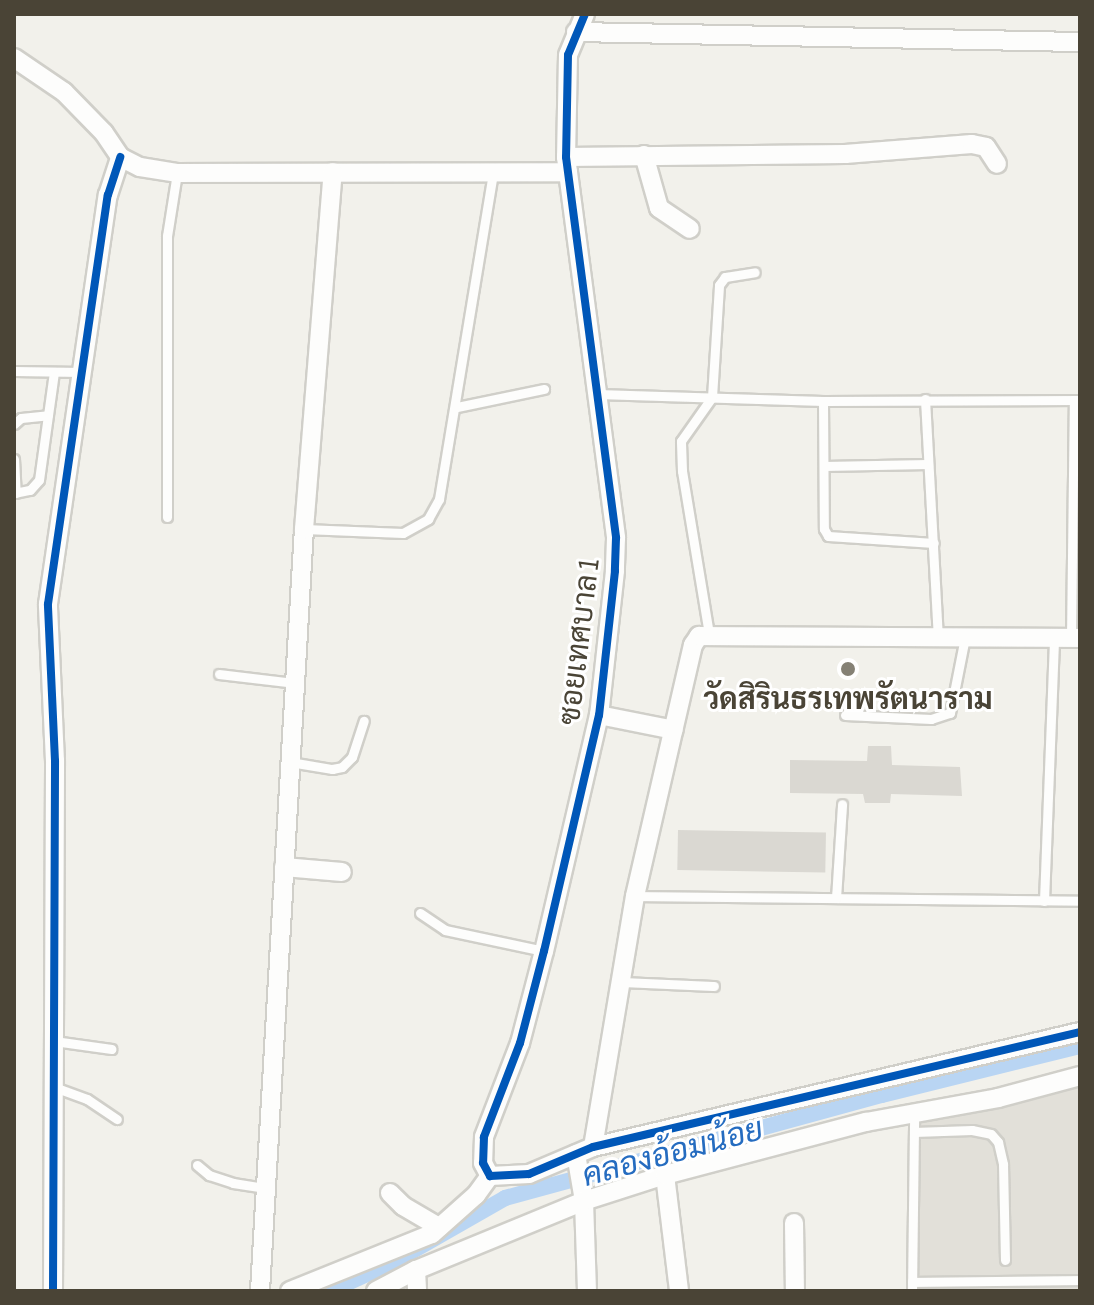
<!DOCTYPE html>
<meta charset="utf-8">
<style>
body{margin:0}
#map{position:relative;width:1094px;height:1305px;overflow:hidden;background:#f2f1eb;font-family:"Sofia Sans Condensed",Sarabun,sans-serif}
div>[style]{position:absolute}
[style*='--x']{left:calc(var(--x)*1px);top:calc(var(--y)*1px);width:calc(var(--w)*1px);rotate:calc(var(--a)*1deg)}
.industrial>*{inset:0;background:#e2e0d9}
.canal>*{height:16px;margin:-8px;padding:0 8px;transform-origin:8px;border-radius:8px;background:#b9d5f3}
.building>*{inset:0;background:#dad8d2;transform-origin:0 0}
.roads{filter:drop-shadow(2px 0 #d0cfc9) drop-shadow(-2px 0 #d0cfc9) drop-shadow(0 2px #d0cfc9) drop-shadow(0 -2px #d0cfc9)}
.lane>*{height:9px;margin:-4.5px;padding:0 4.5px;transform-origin:4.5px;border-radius:4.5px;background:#fdfdfc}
.street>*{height:18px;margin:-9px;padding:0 9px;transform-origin:9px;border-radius:9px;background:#fdfdfc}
.cycleway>*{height:8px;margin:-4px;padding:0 4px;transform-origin:4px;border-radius:4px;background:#0057b8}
.dots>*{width:22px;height:22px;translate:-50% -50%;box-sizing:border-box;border:4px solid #fff;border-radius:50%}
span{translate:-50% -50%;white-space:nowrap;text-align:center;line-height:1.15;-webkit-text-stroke:6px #fff;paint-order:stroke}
.street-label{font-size:30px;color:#4a4436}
.poi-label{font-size:30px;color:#4a4436;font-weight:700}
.water-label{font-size:32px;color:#256cc0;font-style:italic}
.frame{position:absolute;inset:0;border:16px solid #4a4436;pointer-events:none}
</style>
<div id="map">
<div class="industrial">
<i style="clip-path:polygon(1080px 1082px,1080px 1291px,907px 1291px,912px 1124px)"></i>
</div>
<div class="canal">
<i style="--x:330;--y:1291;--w:69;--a:-24.7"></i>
<i style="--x:393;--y:1262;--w:129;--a:-29.7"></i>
<i style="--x:505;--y:1198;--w:391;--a:-15.3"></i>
<i style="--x:882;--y:1095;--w:204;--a:-13.9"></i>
</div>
<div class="building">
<i style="clip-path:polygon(868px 746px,891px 746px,892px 765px,960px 767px,962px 796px,891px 794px,890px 803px,865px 803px,863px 794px,790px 793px,790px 760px,867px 761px)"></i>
<i style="left:678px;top:830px;width:148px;height:40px;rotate:1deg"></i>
</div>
<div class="roads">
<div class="lane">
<i style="--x:14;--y:371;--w:67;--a:0.9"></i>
<i style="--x:597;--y:394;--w:226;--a:1.8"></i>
<i style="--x:823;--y:401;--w:257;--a:-0.2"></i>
<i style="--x:925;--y:399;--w:237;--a:86.9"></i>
<i style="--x:823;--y:401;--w:128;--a:89.6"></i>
<i style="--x:824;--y:529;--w:8;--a:60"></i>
<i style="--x:828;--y:536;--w:106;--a:3.8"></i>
<i style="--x:457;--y:407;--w:89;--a:-11.7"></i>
<i style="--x:14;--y:424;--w:9;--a:-41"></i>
<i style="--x:21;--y:418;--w:27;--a:-6"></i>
<i style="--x:14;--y:459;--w:34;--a:87"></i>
<i style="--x:824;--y:466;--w:104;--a:-1.1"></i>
<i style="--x:14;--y:493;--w:16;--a:-11"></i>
<i style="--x:30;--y:490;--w:13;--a:-48"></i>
<i style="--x:39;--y:480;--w:109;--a:-82.1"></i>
<i style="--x:167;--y:517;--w:281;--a:-90"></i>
<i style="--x:167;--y:236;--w:64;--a:-81"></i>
<i style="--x:304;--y:529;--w:99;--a:2.3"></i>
<i style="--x:403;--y:533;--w:29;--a:-29"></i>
<i style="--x:428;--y:519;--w:23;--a:-61"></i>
<i style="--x:439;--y:499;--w:330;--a:-80.6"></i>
<i style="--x:709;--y:634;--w:165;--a:-99.4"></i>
<i style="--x:682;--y:471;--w:30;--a:-92"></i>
<i style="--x:681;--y:441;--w:54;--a:-54.8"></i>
<i style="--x:712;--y:397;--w:112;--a:-86.4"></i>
<i style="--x:719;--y:285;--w:10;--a:-53"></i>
<i style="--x:725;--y:277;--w:30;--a:-9"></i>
<i style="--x:1071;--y:638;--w:238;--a:-89.3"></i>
<i style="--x:219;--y:674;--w:77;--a:6.8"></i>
<i style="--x:845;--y:715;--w:86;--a:2.7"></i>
<i style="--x:931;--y:719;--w:20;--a:-18"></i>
<i style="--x:950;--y:713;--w:77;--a:-78.8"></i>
<i style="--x:290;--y:762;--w:43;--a:9.5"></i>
<i style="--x:332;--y:769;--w:10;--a:-11"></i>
<i style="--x:342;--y:767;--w:14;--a:-45"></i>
<i style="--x:352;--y:757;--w:38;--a:-72"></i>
<i style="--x:635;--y:896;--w:445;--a:0.6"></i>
<i style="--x:836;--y:898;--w:94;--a:-86.3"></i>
<i style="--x:1044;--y:901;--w:263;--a:-87.8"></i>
<i style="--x:420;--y:913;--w:30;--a:34"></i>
<i style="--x:445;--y:930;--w:101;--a:12"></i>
<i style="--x:621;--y:982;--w:93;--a:2.5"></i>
<i style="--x:54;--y:1041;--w:58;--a:8"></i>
<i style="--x:54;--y:1087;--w:35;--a:20"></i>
<i style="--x:87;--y:1099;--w:36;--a:34"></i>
<i style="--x:914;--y:1132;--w:58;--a:-2"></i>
<i style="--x:972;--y:1130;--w:19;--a:12"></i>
<i style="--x:991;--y:1134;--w:11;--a:49"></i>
<i style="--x:998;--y:1142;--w:23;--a:77"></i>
<i style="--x:1003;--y:1164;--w:96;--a:88.8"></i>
<i style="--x:197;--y:1165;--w:16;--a:40"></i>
<i style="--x:209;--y:1175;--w:25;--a:18"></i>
<i style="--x:233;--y:1183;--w:33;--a:9"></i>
<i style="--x:912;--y:1282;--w:168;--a:-0.7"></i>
<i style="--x:912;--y:1291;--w:176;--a:-89.3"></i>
</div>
<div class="street">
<i style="--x:585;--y:14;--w:44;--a:112.5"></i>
<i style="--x:568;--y:55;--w:102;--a:91.1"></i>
<i style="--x:566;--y:157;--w:384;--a:82.5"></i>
<i style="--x:616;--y:538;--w:33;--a:92"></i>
<i style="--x:615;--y:571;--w:145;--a:96.3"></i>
<i style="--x:599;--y:715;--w:242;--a:103.1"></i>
<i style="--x:544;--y:951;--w:95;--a:104.6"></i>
<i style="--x:520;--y:1043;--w:101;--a:111"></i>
<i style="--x:484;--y:1137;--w:26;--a:92"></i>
<i style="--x:483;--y:1163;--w:15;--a:62"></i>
<i style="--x:490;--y:1176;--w:39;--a:-3"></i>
<i style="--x:529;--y:1174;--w:69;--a:-22.9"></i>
<i style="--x:593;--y:1147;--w:500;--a:-13.29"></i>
<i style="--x:576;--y:32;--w:504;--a:1.14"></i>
<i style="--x:14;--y:58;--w:60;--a:34.2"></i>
<i style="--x:64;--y:92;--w:57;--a:45.7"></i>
<i style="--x:104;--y:133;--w:29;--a:56"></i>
<i style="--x:120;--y:157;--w:22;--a:27"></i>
<i style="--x:140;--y:167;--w:37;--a:9"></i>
<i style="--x:177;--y:173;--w:391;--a:-0.1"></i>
<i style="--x:644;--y:155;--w:55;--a:74.2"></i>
<i style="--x:659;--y:208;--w:37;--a:34"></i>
<i style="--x:566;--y:157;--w:279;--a:-0.6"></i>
<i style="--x:845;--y:154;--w:127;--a:-4.5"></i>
<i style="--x:972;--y:144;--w:14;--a:12"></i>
<i style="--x:986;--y:147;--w:20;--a:57"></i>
<i style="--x:599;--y:715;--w:76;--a:11.3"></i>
<i style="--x:284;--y:867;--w:58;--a:4.9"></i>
<i style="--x:593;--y:1147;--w:254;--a:-80.5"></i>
<i style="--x:635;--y:896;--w:258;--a:-77"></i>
<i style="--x:693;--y:645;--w:11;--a:-56"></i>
<i style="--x:699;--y:636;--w:381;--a:0.3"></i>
<i style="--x:576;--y:1154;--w:48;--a:80.3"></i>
<i style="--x:584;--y:1201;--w:90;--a:88.1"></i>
<i style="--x:665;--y:1175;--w:117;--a:83.1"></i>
<i style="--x:390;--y:1193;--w:18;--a:45"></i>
<i style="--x:403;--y:1206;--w:42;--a:30.3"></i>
<i style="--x:794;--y:1223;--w:68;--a:89.2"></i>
<i style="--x:416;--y:1270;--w:21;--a:87"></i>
<i style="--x:53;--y:1291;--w:530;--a:-89.78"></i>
<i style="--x:55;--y:761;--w:157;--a:-92.6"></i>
<i style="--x:48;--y:604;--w:413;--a:-81.7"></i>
<i style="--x:108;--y:195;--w:40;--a:-72"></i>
<i style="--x:260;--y:1291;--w:763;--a:-86.7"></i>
<i style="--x:304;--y:529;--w:358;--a:-85.4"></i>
<i style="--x:290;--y:1291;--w:153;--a:-21.9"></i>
<i style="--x:432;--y:1234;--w:59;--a:-41.6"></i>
<i style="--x:476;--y:1195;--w:24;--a:-54"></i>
<i style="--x:376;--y:1291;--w:45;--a:-27.7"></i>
<i style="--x:416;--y:1270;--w:182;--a:-22.3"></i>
<i style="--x:584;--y:1201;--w:85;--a:-17.8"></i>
<i style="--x:665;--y:1175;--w:208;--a:-14.8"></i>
<i style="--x:866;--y:1122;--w:134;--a:-10.3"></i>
<i style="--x:998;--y:1098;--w:85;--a:-15"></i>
</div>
</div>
<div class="cycleway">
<i style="--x:585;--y:14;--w:44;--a:112.5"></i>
<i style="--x:568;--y:55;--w:102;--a:91.1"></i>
<i style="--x:566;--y:157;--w:384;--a:82.5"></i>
<i style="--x:616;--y:538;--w:33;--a:92"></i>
<i style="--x:615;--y:571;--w:145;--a:96.3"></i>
<i style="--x:599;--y:715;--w:242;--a:103.1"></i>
<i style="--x:544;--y:951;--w:95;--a:104.6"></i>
<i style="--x:520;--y:1043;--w:101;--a:111"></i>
<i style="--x:484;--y:1137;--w:26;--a:92"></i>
<i style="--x:483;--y:1163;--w:15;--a:62"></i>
<i style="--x:490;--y:1176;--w:39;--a:-3"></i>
<i style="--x:529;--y:1174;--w:69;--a:-22.9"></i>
<i style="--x:593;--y:1147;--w:500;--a:-13.29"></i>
<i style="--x:53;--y:1291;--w:530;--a:-89.78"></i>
<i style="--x:55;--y:761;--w:157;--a:-92.6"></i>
<i style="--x:48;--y:604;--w:413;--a:-81.7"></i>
<i style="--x:108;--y:195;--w:40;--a:-72"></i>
</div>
<div class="dots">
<i style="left:848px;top:669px;background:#858175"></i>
</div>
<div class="street-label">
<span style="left:580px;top:642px;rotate:-83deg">ซอยเทศบาล 1</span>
</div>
<div class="poi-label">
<span style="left:848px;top:700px">วัดสิรินธรเทพรัตนาราม</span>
</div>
<div class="water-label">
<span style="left:673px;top:1154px;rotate:-15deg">คลองอ้อมน้อย</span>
</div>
<div class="frame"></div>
</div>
